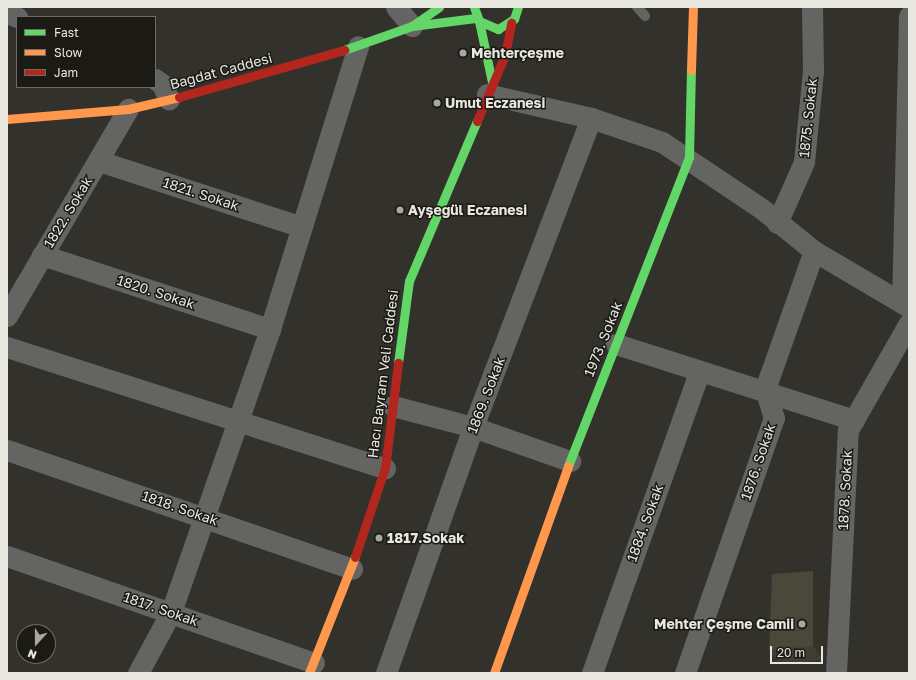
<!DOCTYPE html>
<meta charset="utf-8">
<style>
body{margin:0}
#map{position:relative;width:916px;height:680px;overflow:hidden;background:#32312b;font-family:"Golos Text",sans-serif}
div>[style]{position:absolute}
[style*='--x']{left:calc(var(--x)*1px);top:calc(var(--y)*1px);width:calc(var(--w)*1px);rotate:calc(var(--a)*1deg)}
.lane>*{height:10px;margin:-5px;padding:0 5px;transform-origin:5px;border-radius:5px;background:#646462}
.street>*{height:21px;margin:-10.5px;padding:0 10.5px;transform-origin:10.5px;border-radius:10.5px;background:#646462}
.fast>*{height:9px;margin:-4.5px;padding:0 4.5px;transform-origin:4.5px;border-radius:4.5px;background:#63d668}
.slow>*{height:9px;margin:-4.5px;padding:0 4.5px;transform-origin:4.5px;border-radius:4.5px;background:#ff974d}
.jam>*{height:9px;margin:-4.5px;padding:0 4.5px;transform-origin:4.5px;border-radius:4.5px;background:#b3261e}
.wall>*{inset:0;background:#403d33}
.shaded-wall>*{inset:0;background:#343229}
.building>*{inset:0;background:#4a473b}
.dots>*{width:11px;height:11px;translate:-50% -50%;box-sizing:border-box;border:2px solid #1b1a15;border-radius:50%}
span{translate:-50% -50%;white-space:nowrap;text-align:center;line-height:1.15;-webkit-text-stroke:3px #1b1a15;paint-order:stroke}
.poi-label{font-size:14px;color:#e8e7e0;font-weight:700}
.left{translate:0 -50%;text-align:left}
.right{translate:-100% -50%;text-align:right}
.street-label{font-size:14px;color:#e8e7e0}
.frame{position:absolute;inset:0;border:8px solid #e8e7e0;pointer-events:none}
.legend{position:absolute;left:16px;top:16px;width:140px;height:72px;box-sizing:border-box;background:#1b1a15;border:1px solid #6d6c66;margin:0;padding:5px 7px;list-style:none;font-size:12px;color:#e8e7e0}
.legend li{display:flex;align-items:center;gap:8px;height:20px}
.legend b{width:20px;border:1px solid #6d6c66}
.north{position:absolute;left:16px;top:624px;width:40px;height:40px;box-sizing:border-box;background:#1b1a15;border:1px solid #6d6c66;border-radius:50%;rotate:201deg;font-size:11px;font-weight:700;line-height:16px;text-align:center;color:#e8e7e0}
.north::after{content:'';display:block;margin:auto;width:14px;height:18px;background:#a8a7a1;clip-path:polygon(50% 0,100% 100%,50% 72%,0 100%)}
.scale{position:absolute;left:770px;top:646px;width:53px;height:18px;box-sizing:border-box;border:2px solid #e8e7e0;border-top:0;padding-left:5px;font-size:12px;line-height:14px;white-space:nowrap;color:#e8e7e0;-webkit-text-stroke:3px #1b1a15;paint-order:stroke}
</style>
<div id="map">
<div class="lane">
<i style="--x:637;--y:7;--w:12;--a:48"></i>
</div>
<div class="street">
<i style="--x:396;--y:7;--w:25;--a:50"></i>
<i style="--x:7;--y:13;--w:11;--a:22"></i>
<i style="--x:155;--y:79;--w:9;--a:36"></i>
<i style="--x:162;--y:84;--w:17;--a:66"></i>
<i style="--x:487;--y:94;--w:107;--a:13"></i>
<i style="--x:591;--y:118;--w:75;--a:18.7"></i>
<i style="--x:662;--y:142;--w:120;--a:33.8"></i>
<i style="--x:762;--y:209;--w:67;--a:38.9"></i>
<i style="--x:814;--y:251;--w:110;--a:30.5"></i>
<i style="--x:99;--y:161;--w:213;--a:18"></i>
<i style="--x:777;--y:223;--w:67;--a:-66.1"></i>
<i style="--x:804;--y:162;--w:91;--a:-84.4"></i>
<i style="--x:813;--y:71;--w:64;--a:-90.9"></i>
<i style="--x:42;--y:255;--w:240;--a:18"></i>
<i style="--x:902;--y:303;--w:287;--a:-88.6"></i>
<i style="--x:7;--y:316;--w:240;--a:-59.7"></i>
<i style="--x:616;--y:344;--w:250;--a:17.7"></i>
<i style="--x:7;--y:347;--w:397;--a:17.8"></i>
<i style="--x:393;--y:406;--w:83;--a:14.7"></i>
<i style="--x:473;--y:427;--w:103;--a:19.3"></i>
<i style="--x:7;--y:450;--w:365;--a:19"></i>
<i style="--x:7;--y:556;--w:325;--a:19.2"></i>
<i style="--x:138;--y:673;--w:69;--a:-61.6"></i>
<i style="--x:171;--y:612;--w:300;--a:-70.7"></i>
<i style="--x:270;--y:329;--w:296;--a:-72.7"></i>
<i style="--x:386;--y:673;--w:261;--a:-70.5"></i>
<i style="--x:473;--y:427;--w:331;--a:-69.1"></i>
<i style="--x:592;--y:673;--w:319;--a:-70.4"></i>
<i style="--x:685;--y:673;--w:270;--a:-70.8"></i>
<i style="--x:774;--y:418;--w:30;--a:-107"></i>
<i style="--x:765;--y:389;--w:146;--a:-70.5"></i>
<i style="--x:836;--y:673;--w:243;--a:-87.2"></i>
<i style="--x:848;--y:430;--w:123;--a:-60.3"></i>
</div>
<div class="fast">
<i style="--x:474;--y:7;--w:15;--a:70"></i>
<i style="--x:479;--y:21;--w:21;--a:23"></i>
<i style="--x:498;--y:29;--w:19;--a:-32"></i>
<i style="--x:514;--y:19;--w:13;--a:-72"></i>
<i style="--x:479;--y:21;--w:62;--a:78"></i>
<i style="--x:412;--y:26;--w:64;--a:-7.1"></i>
<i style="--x:344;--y:50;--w:72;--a:-19.4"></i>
<i style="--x:412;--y:26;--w:33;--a:-35"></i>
<i style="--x:398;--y:363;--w:83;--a:-82.4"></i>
<i style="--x:409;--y:281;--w:174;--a:-67"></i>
<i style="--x:568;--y:466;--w:332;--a:-68.6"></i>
<i style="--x:689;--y:157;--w:87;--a:-88.7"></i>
</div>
<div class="slow">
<i style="--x:691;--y:70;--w:63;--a:-88.2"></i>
<i style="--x:7;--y:119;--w:121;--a:-4.7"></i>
<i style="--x:128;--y:109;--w:52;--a:-13.2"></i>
<i style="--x:309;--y:673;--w:125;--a:-68.4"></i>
<i style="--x:494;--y:673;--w:220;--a:-70.3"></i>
</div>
<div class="jam">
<i style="--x:179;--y:97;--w:172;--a:-15.9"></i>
<i style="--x:477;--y:121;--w:72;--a:-67"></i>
<i style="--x:505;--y:55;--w:33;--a:-79"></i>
<i style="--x:355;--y:557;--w:94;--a:-71.4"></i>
<i style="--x:385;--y:468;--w:106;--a:-82.9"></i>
</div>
<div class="wall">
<i style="clip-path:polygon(813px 571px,823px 585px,823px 660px,779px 664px,769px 650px)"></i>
</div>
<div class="shaded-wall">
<i style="clip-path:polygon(813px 571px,823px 585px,823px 660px,813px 646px)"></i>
</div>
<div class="building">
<i style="clip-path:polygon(813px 571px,813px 646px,769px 650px,772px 574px)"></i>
</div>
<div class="dots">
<i style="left:463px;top:53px;background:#a8a7a1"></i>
<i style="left:437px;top:103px;background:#a8a7a1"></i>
<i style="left:400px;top:210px;background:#a8a7a1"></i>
<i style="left:379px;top:538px;background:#a8a7a1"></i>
<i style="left:802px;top:624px;background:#a8a7a1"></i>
</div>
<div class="poi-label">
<span class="left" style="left:471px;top:53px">Mehterçeşme</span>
<span class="left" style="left:445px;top:103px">Umut Eczanesi</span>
<span class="left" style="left:408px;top:210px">Ayşegül Eczanesi</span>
<span class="left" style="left:387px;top:538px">1817.Sokak</span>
<span class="right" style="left:794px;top:624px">Mehter Çeşme Camii</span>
</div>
<div class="street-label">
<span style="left:221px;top:71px;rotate:-15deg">Bağdat Caddesi</span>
<span style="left:808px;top:118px;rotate:-84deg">1875. Sokak</span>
<span style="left:201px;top:194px;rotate:18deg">1821. Sokak</span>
<span style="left:68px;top:212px;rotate:-59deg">1822. Sokak</span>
<span style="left:156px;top:292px;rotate:18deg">1820. Sokak</span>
<span style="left:603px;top:339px;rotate:-68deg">1973. Sokak</span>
<span style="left:383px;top:374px;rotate:-83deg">Hacı Bayram Veli Caddesi</span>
<span style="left:486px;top:395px;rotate:-69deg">1869. Sokak</span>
<span style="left:758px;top:462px;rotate:-71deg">1876. Sokak</span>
<span style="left:845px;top:490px;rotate:-87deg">1878. Sokak</span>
<span style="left:180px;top:508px;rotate:19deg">1818. Sokak</span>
<span style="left:645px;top:523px;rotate:-70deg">1884. Sokak</span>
<span style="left:161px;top:609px;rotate:19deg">1817. Sokak</span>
</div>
<div class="frame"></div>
<ul class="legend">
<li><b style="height:5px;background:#63d668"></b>Fast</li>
<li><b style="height:5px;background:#ff974d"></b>Slow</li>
<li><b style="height:5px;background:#b3261e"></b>Jam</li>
</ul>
<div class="north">N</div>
<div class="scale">20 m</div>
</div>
